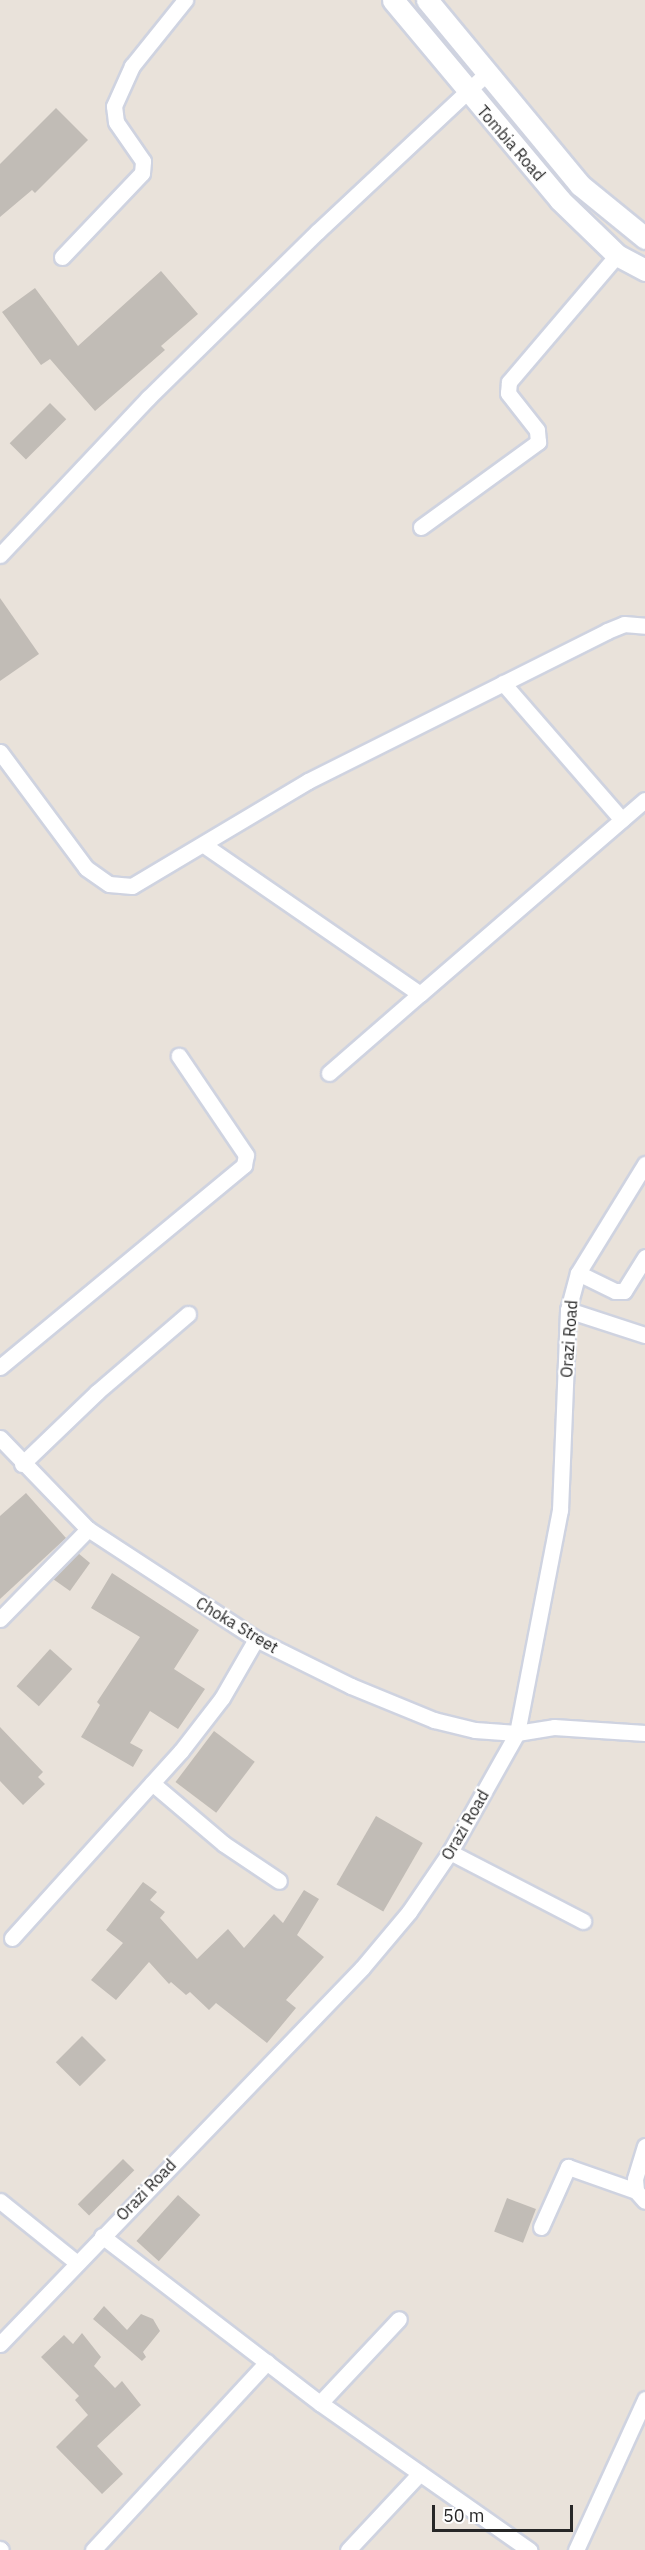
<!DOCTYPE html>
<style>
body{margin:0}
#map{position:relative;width:645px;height:2550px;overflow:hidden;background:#e9e2da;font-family:"IBM Plex Sans",sans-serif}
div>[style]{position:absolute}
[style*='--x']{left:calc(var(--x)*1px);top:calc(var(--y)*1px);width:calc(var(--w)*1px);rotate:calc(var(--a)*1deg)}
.building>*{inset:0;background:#c1bcb6;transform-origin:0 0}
.roads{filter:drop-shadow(2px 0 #cfd3e0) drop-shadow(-2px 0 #cfd3e0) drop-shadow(0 2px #cfd3e0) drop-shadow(0 -2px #cfd3e0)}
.street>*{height:15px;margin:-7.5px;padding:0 7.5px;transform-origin:7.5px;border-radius:7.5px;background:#fff}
.secondary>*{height:21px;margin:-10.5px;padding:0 10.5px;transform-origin:10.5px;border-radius:10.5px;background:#fff}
span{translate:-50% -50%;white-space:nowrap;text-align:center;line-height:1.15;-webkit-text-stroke:4.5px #fff;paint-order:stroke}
.street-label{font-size:16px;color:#272727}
.scale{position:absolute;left:432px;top:2505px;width:141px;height:27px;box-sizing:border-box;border:3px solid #272727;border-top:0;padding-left:8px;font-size:18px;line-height:21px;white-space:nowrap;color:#272727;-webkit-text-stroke:4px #fff;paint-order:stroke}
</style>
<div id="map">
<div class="building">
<i style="clip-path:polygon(56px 108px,88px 140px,35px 193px,32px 190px,0 217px,0 164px)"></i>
<i style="clip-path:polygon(161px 271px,198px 314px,161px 346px,165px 350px,95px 411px,50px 359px,41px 365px,2px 312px,35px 288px,78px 346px)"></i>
<i style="left:50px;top:403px;width:23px;height:57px;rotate:45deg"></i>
<i style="clip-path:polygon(0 598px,39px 654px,0 681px)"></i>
<i style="clip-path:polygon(26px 1493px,66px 1538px,0 1599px,0 1516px)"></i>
<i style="clip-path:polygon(78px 1553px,90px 1563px,70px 1591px,53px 1579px)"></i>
<i style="clip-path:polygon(112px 1573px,199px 1630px,174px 1669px,205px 1689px,178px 1729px,150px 1711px,130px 1743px,143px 1750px,133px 1767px,81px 1737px,100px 1705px,97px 1702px,140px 1637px,91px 1608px)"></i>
<i style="left:50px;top:1649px;width:30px;height:50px;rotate:42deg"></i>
<i style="clip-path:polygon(0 1727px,43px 1772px,38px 1777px,45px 1784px,23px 1805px,0 1781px)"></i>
<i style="left:214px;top:1731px;width:51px;height:64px;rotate:37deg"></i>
<i style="left:376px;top:1816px;width:54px;height:79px;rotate:30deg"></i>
<i style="clip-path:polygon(143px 1882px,157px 1892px,150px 1900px,165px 1912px,160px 1918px,197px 1959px,228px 1929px,244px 1948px,274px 1914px,283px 1923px,304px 1890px,319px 1899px,297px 1935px,324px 1957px,286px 2000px,296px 2008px,267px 2043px,216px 2003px,209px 2010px,190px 1992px,186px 1995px,171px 1982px,169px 1984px,149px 1962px,116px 2000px,91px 1980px,123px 1943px,106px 1930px)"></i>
<i style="left:82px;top:2036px;width:34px;height:37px;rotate:45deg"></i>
<i style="left:123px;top:2159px;width:16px;height:64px;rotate:45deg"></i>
<i style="left:178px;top:2195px;width:30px;height:62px;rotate:42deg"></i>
<i style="left:507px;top:2198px;width:31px;height:36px;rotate:21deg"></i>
<i style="clip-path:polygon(104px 2306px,127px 2330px,141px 2314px,153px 2319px,160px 2331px,143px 2352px,146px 2357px,142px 2361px,93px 2319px)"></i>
<i style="clip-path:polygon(82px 2333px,101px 2357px,94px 2366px,115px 2388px,122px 2381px,141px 2405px,97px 2446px,123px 2474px,102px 2494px,56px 2447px,88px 2415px,75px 2400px,79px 2396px,41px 2357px,64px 2335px,73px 2344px)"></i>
</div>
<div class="roads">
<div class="street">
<i style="--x:62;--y:257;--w:116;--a:-46.4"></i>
<i style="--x:142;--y:173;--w:12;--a:-85"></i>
<i style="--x:143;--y:161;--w:47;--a:-124.7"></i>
<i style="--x:116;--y:122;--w:16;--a:-97"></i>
<i style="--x:114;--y:106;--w:44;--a:-65.8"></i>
<i style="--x:132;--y:66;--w:85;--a:-51.2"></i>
<i style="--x:421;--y:527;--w:145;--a:-36"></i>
<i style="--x:538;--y:442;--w:12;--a:-95"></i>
<i style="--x:537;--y:430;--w:47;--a:-128.1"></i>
<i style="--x:508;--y:393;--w:11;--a:-85"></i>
<i style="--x:509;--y:382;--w:167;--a:-49.6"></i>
<i style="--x:0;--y:555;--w:216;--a:-46.7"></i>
<i style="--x:148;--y:398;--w:237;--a:-44.5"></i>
<i style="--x:317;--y:232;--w:231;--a:-43.1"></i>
<i style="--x:503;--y:683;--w:181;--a:49"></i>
<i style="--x:0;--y:752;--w:144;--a:53.4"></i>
<i style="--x:86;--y:868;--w:28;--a:35"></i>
<i style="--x:109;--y:884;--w:23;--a:5"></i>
<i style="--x:132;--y:886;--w:205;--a:-30.8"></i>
<i style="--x:308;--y:781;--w:335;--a:-26.6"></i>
<i style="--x:607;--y:631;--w:18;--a:-22"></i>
<i style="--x:624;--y:624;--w:21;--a:5"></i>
<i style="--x:204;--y:845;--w:262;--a:34.6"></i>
<i style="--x:420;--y:994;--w:297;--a:-40.8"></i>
<i style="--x:329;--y:1073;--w:121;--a:-41"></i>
<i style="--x:578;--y:1273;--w:41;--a:25.9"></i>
<i style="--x:615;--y:1291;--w:9;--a:0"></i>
<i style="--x:624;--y:1291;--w:40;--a:-58"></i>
<i style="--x:568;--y:1310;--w:81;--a:18"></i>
<i style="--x:0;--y:1367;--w:317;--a:-39.6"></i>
<i style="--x:244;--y:1165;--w:10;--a:-79"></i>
<i style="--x:246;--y:1155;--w:120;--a:-124.1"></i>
<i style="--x:0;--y:1438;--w:127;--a:46"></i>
<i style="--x:88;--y:1529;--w:201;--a:33.2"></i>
<i style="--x:256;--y:1639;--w:106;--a:26.3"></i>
<i style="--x:351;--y:1686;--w:90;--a:22.3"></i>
<i style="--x:434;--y:1720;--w:42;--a:13.7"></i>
<i style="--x:475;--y:1730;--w:42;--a:4.1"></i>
<i style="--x:517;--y:1733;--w:37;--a:-9"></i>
<i style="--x:554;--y:1727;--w:91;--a:3.8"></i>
<i style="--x:22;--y:1464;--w:104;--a:-43.8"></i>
<i style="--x:97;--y:1392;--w:120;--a:-40.6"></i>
<i style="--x:0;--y:1619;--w:126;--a:-45.6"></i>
<i style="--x:152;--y:1783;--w:94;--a:40.3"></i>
<i style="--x:224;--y:1844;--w:66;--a:33.9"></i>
<i style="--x:450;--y:1852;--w:150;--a:27.4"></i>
<i style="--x:12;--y:1938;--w:252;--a:-47.9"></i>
<i style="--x:181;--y:1751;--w:67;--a:-52.3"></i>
<i style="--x:222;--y:1698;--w:68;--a:-60"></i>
<i style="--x:645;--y:2146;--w:34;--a:107"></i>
<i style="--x:635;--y:2179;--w:12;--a:85"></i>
<i style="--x:636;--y:2191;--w:13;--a:48"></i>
<i style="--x:0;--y:2201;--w:99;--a:38.8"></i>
<i style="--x:541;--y:2227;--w:66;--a:-65.8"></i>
<i style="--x:568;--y:2167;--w:72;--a:19.4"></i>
<i style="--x:102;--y:2236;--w:275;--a:37.5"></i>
<i style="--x:320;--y:2403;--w:256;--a:35.1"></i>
<i style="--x:0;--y:2344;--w:522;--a:-46.09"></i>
<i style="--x:362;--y:1968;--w:73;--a:-50"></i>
<i style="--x:409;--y:1912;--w:73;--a:-55.7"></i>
<i style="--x:450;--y:1852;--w:137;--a:-60.6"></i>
<i style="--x:517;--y:1733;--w:227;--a:-79.1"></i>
<i style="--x:560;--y:1510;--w:200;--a:-87.7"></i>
<i style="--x:568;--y:1310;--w:38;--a:-75"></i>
<i style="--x:578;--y:1273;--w:128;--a:-58.4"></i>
<i style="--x:320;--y:2403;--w:115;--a:-46.8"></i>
<i style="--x:0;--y:2549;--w:1;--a:45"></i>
<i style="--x:93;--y:2550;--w:256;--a:-47.2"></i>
<i style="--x:348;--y:2550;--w:105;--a:-46.9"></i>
<i style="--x:576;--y:2550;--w:166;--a:-65.4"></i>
</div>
<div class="secondary">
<i style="--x:393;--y:0;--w:261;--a:50.1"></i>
<i style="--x:560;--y:200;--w:79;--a:44"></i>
<i style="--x:617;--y:255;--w:32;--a:28"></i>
<i style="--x:427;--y:0;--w:240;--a:50.4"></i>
<i style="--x:580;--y:185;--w:84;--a:39.2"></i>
</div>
</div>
<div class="street-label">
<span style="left:511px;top:143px;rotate:49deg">Tombia Road</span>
<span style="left:569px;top:1339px;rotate:-86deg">Orazi Road</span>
<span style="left:237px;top:1625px;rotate:31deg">Choka Street</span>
<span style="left:465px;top:1825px;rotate:-60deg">Orazi Road</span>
<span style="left:146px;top:2190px;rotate:-46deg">Orazi Road</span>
</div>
<div class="scale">50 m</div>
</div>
